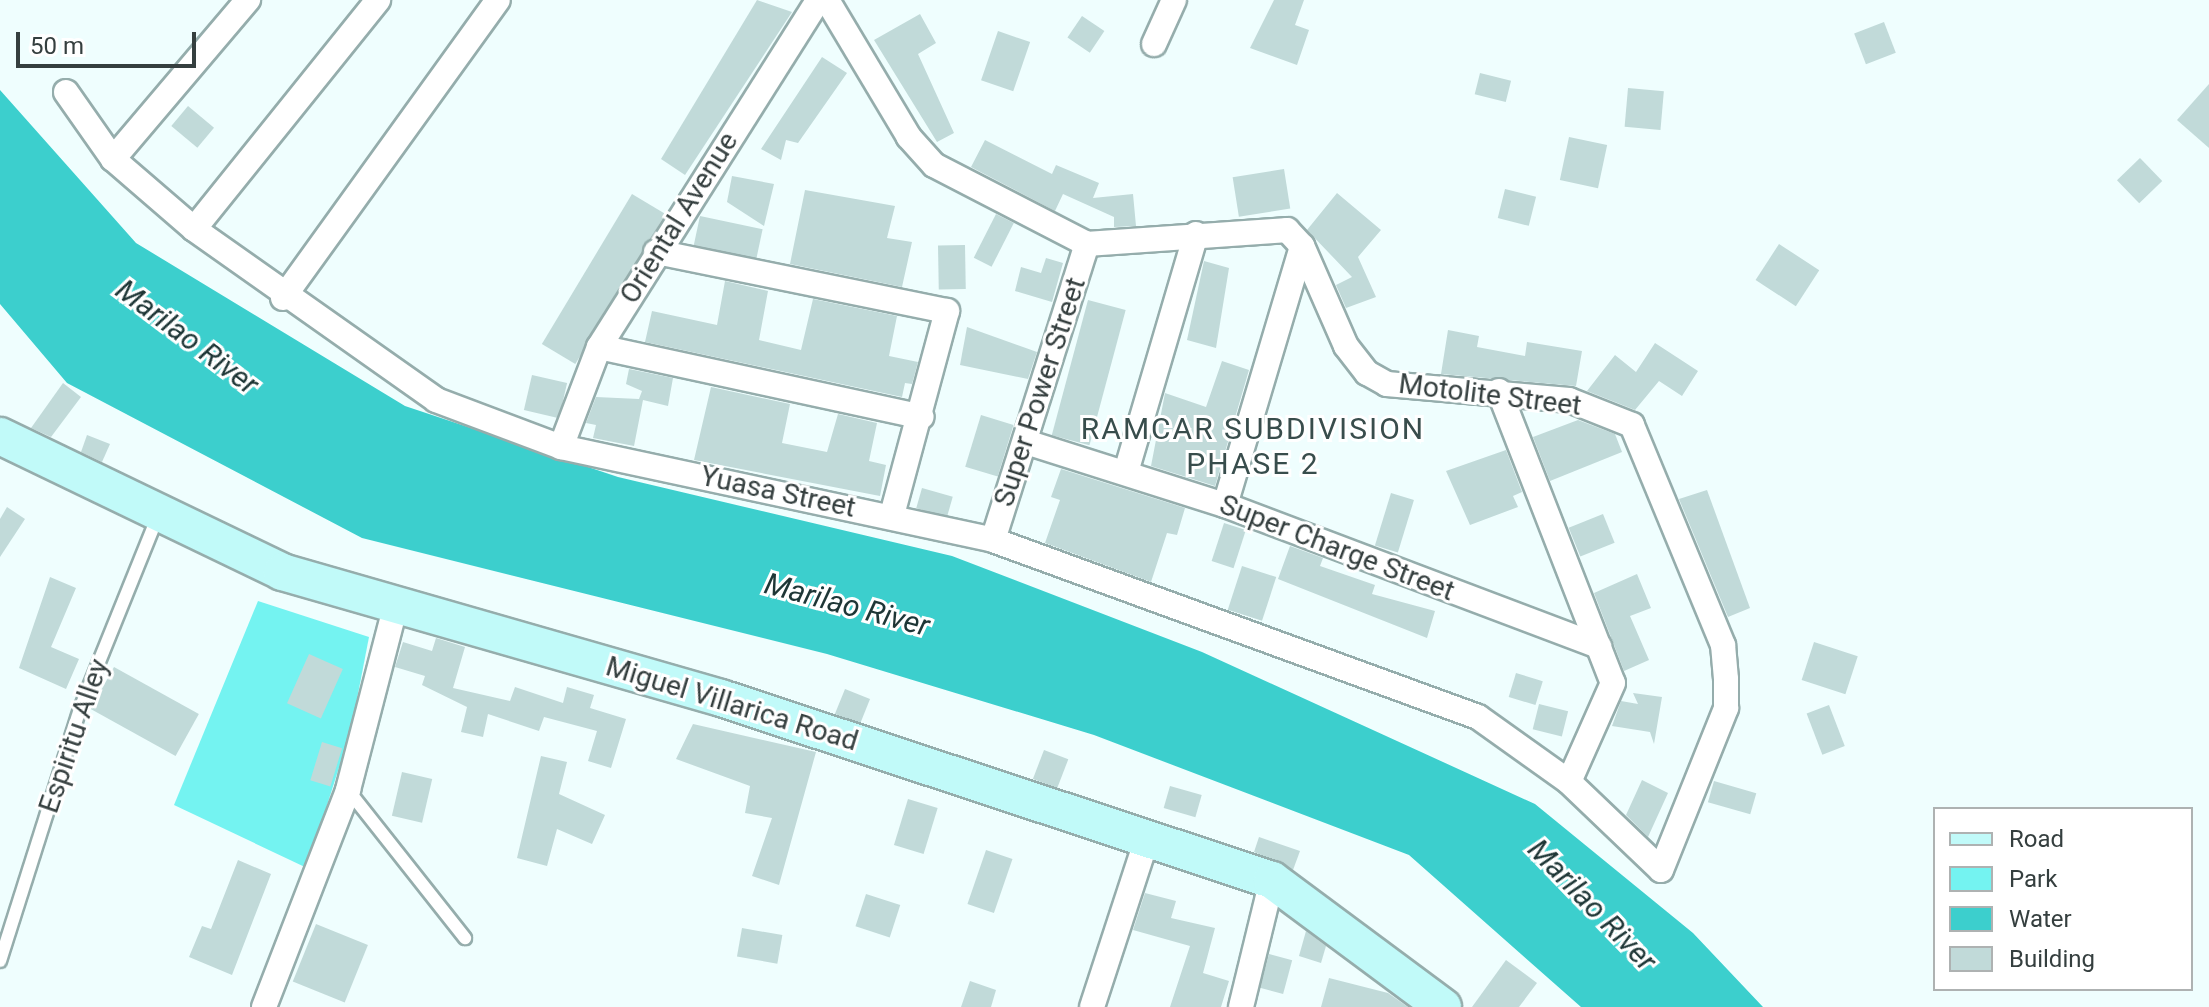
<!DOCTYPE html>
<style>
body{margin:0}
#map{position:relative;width:2209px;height:1007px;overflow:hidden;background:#effefe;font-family:Roboto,sans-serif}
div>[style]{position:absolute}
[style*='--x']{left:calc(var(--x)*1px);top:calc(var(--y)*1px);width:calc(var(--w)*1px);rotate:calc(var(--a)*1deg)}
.green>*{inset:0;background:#74f3f1}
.water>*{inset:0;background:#3ccfcd}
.building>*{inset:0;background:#c1dad9;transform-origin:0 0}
.roads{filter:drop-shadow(2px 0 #95adac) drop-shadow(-2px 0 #95adac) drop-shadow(0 2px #95adac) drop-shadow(0 -2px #95adac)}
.lane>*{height:12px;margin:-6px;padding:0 6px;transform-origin:6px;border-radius:6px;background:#fff}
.street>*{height:24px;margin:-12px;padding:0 12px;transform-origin:12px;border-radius:12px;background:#fff}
.secondary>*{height:36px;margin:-18px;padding:0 18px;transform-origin:18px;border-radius:18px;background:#c1faf9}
span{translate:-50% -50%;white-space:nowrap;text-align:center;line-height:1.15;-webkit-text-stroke:6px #fff;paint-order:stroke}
.street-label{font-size:28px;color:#353f3f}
.water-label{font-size:30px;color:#1e3636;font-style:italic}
.neighbourhood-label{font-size:30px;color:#384d4c;letter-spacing:2px}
.legend{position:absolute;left:1933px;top:807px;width:260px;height:184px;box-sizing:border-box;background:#fff;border:2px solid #aeb2b2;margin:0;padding:10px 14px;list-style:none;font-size:24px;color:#353f3f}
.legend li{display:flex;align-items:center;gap:16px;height:40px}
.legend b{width:40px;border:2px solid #aeb2b2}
.scale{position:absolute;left:16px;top:32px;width:180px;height:36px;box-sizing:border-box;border:4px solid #353f3f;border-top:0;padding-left:10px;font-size:24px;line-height:28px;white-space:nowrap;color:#353f3f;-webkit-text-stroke:6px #fff;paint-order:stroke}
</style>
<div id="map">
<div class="green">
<i style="clip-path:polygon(258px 601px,369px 637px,351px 730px,307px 868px,174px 805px)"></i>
</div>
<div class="water">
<i style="clip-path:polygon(0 90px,136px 243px,405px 406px,618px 477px,952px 556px,1202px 652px,1535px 804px,1693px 933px,1763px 1007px,1581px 1007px,1409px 855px,1094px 735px,827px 654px,362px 538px,67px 383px,0 304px)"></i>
</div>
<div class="building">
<i style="clip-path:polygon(757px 0,792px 12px,685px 175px,661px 159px)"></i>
<i style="clip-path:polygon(1274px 0,1304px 0,1295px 25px,1309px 30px,1297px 65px,1250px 48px)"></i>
<i style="clip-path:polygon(920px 14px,936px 43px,918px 54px,954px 133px,937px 142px,874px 40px)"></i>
<i style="left:1082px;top:16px;width:27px;height:26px;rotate:34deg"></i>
<i style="left:1884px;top:22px;width:33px;height:32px;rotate:69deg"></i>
<i style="left:998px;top:31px;width:34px;height:52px;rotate:19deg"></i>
<i style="clip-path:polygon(822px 57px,847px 73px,798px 143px,786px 140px,781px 160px,761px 149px)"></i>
<i style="left:1480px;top:73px;width:32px;height:22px;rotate:14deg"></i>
<i style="clip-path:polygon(2209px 84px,2209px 148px,2177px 120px)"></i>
<i style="left:1628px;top:88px;width:36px;height:39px;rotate:5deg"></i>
<i style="left:188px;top:106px;width:34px;height:26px;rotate:40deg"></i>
<i style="left:1569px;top:137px;width:39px;height:44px;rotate:12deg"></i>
<i style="clip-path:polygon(985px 140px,1052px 174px,1056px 165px,1099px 183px,1093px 198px,1133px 194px,1136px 226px,1114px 227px,1114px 217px,1063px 194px,1055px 211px,971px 167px)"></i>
<i style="left:2140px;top:158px;width:32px;height:32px;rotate:46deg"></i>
<i style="left:1284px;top:169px;width:40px;height:52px;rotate:81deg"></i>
<i style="clip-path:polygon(732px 176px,774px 184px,764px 226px,727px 202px)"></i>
<i style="left:1505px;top:189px;width:32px;height:30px;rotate:14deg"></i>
<i style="clip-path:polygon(805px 190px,895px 206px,887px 238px,912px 242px,902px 287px,790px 264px)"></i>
<i style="clip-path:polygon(1337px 193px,1381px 230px,1358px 257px,1376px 297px,1346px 308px,1336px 285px,1352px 277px,1307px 230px)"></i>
<i style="left:632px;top:194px;width:39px;height:175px;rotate:31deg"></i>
<i style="left:996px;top:214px;width:20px;height:49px;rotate:27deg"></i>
<i style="left:700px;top:216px;width:64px;height:30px;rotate:12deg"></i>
<i style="left:1779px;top:244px;width:48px;height:43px;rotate:33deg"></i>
<i style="left:965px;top:245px;width:44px;height:27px;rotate:89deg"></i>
<i style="clip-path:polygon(1046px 258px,1063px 263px,1052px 302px,1015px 291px,1021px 267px,1041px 273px)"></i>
<i style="clip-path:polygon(1204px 261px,1229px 268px,1216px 348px,1187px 340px)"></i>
<i style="clip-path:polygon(725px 281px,768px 291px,759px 340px,801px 350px,813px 299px,897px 316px,889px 356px,918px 362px,912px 384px,905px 383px,902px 397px,645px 342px,652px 311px,717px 325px)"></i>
<i style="left:1088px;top:300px;width:39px;height:140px;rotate:15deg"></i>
<i style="clip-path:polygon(967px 327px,1037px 352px,1028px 379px,960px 365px)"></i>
<i style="clip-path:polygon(1448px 330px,1479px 336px,1477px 347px,1525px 356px,1527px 342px,1582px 351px,1576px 386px,1441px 374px)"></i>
<i style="clip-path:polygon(1655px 343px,1698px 371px,1682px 396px,1659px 381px,1635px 410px,1587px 391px,1615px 355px,1636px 372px)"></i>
<i style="clip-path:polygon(1222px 361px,1249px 370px,1215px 486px,1151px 466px,1165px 393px,1206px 407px)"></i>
<i style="clip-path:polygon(629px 369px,673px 378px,668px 406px,643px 400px,634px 446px,593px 438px,596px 425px,586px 423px,596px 397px,639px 399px,642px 391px,626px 384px)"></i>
<i style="left:532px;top:375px;width:36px;height:36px;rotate:13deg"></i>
<i style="clip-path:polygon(63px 383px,81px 397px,51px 437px,31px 428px)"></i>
<i style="clip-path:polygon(711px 387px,790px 404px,782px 443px,827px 452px,838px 414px,877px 423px,869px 461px,886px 465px,880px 496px,694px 460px)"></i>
<i style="left:981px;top:415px;width:34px;height:54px;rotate:17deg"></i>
<i style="clip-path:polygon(1578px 420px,1615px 434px,1622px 452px,1550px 481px,1533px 437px)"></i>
<i style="clip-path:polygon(87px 435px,110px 444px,102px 462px,81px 452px)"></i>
<i style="clip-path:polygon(1506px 450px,1522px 492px,1513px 496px,1518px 507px,1470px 525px,1446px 471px)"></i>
<i style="clip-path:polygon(1061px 469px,1185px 508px,1177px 535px,1167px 533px,1151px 582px,1045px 543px,1060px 500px,1051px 497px)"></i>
<i style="left:922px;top:488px;width:32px;height:21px;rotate:16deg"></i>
<i style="clip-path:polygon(1707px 490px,1750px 608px,1728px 617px,1679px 499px)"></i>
<i style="left:1391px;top:493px;width:24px;height:55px;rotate:17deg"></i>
<i style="clip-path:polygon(7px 507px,25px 519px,0 557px,0 519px)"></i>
<i style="left:1603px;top:514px;width:31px;height:37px;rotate:68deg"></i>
<i style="left:1224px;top:523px;width:23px;height:40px;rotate:18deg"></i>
<i style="clip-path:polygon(1290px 546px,1323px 558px,1320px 566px,1375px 585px,1372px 594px,1435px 611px,1427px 638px,1278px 579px)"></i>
<i style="left:1242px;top:566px;width:36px;height:46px;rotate:18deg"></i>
<i style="clip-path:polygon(1637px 574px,1651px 608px,1630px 616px,1649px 660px,1624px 671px,1594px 593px)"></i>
<i style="clip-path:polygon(50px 577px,76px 588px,51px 647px,79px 659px,66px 689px,19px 668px)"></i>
<i style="clip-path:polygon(436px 638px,465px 647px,453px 688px,510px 701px,515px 687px,563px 703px,567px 687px,594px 695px,590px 708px,626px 719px,611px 768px,588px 761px,597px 731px,544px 717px,539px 731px,488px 714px,483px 737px,461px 732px,467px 707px,422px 685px,425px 676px,395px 667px,403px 642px,432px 651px)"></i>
<i style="left:1814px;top:642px;width:46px;height:40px;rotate:18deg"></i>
<i style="left:309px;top:654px;width:37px;height:54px;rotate:24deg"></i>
<i style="left:114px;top:667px;width:97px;height:48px;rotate:29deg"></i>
<i style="left:1516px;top:673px;width:28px;height:25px;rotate:17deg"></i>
<i style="left:845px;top:689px;width:27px;height:27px;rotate:22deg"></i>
<i style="clip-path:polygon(1633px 693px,1662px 697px,1654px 744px,1650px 732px,1612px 726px,1621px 701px,1638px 704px)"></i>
<i style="left:1539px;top:704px;width:30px;height:26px;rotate:14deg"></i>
<i style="left:1829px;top:705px;width:44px;height:24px;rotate:69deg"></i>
<i style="clip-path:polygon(693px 724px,816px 752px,779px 885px,752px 876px,772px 818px,745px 813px,750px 786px,676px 759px)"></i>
<i style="left:322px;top:742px;width:21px;height:40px;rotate:17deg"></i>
<i style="left:1044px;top:750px;width:26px;height:31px;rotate:21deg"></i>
<i style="clip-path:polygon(541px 756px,567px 762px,559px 794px,605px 815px,592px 844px,557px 829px,547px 866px,517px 858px)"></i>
<i style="left:402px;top:772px;width:31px;height:45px;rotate:13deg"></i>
<i style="clip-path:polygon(1642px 780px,1668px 793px,1648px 837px,1626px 815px)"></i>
<i style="left:1714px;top:781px;width:44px;height:22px;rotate:16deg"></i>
<i style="left:1170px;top:786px;width:33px;height:23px;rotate:16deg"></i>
<i style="left:908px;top:799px;width:31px;height:48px;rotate:17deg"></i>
<i style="clip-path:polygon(1259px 837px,1300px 851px,1293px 870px,1254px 852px)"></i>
<i style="left:986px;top:850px;width:28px;height:57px;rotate:19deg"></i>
<i style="clip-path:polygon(238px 860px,271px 874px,232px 975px,189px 957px,202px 926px,211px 929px)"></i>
<i style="clip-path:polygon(1145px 893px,1176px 901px,1171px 918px,1215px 928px,1203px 973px,1229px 981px,1221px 1007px,1170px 1007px,1190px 946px,1133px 930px)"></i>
<i style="left:866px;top:894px;width:36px;height:34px;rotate:18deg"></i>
<i style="left:316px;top:924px;width:56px;height:62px;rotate:22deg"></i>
<i style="left:742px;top:928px;width:41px;height:29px;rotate:10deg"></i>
<i style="clip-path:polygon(1306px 931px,1326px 946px,1321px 963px,1299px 956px)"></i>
<i style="left:1269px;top:954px;width:24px;height:35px;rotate:15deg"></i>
<i style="clip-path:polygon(1506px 960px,1537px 983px,1519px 1007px,1472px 1007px)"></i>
<i style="clip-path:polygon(1329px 978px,1388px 993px,1408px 1007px,1321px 1007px)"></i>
<i style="clip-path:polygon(970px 981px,996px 990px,991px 1007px,961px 1007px)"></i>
</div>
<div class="roads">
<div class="lane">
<i style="--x:348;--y:790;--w:189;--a:51.7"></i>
<i style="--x:0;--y:961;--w:264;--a:-72.4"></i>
<i style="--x:80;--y:709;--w:208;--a:-68"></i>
</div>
<div class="street">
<i style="--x:1154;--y:44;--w:48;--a:-65.6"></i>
<i style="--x:66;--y:92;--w:82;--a:55"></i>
<i style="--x:113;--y:159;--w:107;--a:40.8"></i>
<i style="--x:194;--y:229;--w:296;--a:35.2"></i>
<i style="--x:436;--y:400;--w:134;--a:20.6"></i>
<i style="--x:561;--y:447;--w:442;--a:12.1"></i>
<i style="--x:993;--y:540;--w:516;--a:20.05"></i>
<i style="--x:1478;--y:717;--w:112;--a:35.5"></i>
<i style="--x:1569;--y:782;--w:127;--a:43.7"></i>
<i style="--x:1661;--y:870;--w:175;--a:-68.1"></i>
<i style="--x:1726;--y:708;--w:29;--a:-90"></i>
<i style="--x:1726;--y:679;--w:34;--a:-95"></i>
<i style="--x:1723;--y:645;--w:238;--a:-112.5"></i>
<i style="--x:1632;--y:425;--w:68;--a:-158.4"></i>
<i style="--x:1569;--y:400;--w:183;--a:-175"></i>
<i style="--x:1387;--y:384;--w:23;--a:-151"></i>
<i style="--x:1367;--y:373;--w:34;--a:-128"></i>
<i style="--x:1346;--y:346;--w:109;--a:-113.7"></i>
<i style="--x:1302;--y:246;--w:22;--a:-133"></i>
<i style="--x:1287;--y:230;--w:200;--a:176"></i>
<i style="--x:1087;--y:244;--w:172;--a:-152.7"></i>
<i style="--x:934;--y:165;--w:38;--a:-132"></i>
<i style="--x:909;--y:137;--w:160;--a:-120.9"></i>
<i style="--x:113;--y:159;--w:209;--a:-49.7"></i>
<i style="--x:194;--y:229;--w:294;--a:-51.2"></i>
<i style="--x:656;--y:252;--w:297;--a:11.5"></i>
<i style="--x:947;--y:311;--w:211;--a:105.1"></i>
<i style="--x:283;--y:298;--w:367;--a:-54.2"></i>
<i style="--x:599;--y:347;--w:330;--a:12.2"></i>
<i style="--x:1499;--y:391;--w:313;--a:68.7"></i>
<i style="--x:1613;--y:683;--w:108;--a:114"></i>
<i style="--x:1026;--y:442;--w:209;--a:17.6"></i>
<i style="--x:1225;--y:505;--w:400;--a:20.7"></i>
<i style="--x:561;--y:447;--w:107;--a:-69.2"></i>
<i style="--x:599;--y:347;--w:410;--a:-57.7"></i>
<i style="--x:1126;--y:472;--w:248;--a:-73.6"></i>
<i style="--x:1225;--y:505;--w:270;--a:-73.4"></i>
<i style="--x:993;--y:540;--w:311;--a:-72.4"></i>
<i style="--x:264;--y:1007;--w:233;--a:-68.8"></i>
<i style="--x:348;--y:790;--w:191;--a:-75.5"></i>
<i style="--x:1092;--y:1007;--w:177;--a:-71.9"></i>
<i style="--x:1241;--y:1007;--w:131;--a:-76.3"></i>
</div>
<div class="secondary">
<i style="--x:0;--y:436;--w:313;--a:25.7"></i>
<i style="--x:282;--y:572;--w:457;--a:16"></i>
<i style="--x:721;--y:698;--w:580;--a:18.28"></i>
<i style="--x:1272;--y:880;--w:213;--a:36.6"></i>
</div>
</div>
<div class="street-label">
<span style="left:679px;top:218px;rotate:-58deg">Oriental Avenue</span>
<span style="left:1040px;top:392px;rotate:-72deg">Super Power Street</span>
<span style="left:1490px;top:395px;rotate:7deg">Motolite Street</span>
<span style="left:778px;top:492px;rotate:12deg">Yuasa Street</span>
<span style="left:1337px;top:548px;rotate:21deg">Super Charge Street</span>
<span style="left:732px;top:704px;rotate:17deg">Miguel Villarica Road</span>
<span style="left:74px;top:736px;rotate:-71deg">Espiritu Alley</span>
</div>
<div class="water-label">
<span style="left:187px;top:337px;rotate:37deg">Marilao River</span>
<span style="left:847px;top:605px;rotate:15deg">Marilao River</span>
<span style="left:1592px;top:905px;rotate:46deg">Marilao River</span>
</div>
<div class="neighbourhood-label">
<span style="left:1253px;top:446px">RAMCAR SUBDIVISION<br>PHASE 2</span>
</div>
<ul class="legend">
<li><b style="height:10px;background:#c1faf9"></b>Road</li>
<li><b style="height:22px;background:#74f3f1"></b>Park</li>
<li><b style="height:22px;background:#3ccfcd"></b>Water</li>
<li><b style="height:22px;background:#c1dad9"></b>Building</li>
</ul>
<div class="scale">50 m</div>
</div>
